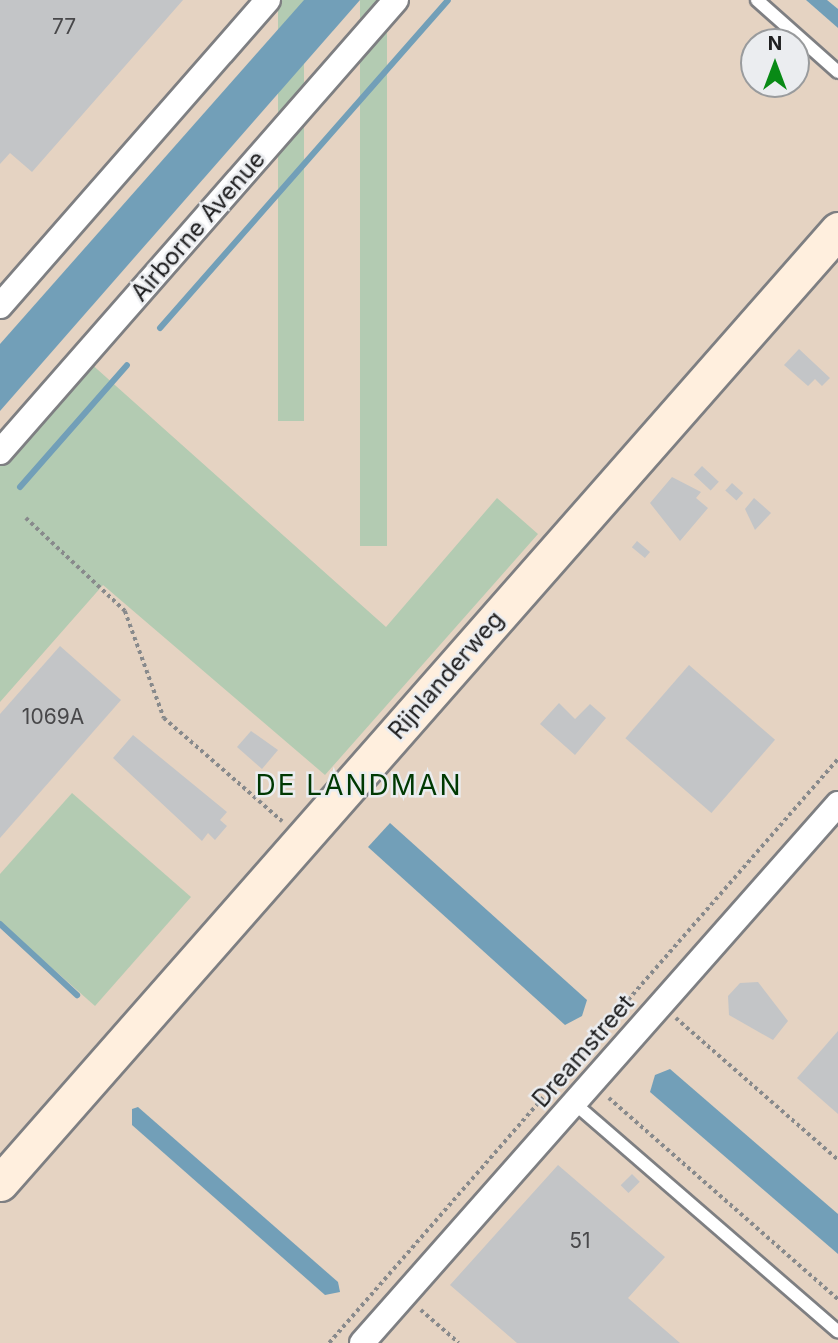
<!DOCTYPE html>
<style>
body{margin:0}
#map{position:relative;width:838px;height:1343px;overflow:hidden;background:#dee0e3;font-family:Inter,sans-serif}
div>[style]{position:absolute}
[style*='--x']{left:calc(var(--x)*1px);top:calc(var(--y)*1px);width:calc(var(--w)*1px);rotate:calc(var(--a)*1deg)}
.industrial>*{inset:0;background:#e5d3c2}
.green>*{inset:0;background:#b3cbb2;transform-origin:0 0}
.water>*{inset:0;background:#729fb8}
.stream>*{height:6px;margin:-3px;padding:0 3px;transform-origin:3px;border-radius:3px;background:#729fb8}
.building>*{inset:0;background:#c3c5c7;transform-origin:0 0}
.path>*{height:3.5px;margin-top:-1.75px;transform-origin:0;background:repeating-linear-gradient(90deg,#888a8c 0 3.5px,transparent 0 7px)}
.roads{filter:drop-shadow(2px 0 #7e7f82) drop-shadow(-2px 0 #7e7f82) drop-shadow(0 2px #7e7f82) drop-shadow(0 -2px #7e7f82)}
.lane>*{height:12px;margin:-6px;padding:0 6px;transform-origin:6px;border-radius:6px;background:#fff}
.street>*{height:24px;margin:-12px;padding:0 12px;transform-origin:12px;border-radius:12px;background:#fff}
.secondary>*{height:35px;margin:-17.5px;padding:0 17.5px;transform-origin:17.5px;border-radius:17.5px;background:#ffefde}
span{translate:-50% -50%;white-space:nowrap;text-align:center;line-height:1.15;-webkit-text-stroke:5px #ebedf0;paint-order:stroke}
.number-label{font-size:21px;color:#48484a}
.number-label span{-webkit-text-stroke-width:0}
.street-label{font-size:24px;color:#1f1f20}
.quarter-label{font-size:28px;color:#003903;letter-spacing:2px}
.north{position:absolute;left:740px;top:28px;width:70px;height:70px;box-sizing:border-box;background:#ebedf0;border:2px solid #999b9d;border-radius:50%;rotate:0deg;font-size:19px;font-weight:700;line-height:28px;text-align:center;color:#1f1f20}
.north::after{content:'';display:block;margin:auto;width:24px;height:32px;background:#088a15;clip-path:polygon(50% 0,100% 100%,50% 72%,0 100%)}
</style>
<div id="map">
<div class="industrial">
<i style="clip-path:polygon(evenodd,0 0,838px 0,838px 1343px,0 1343px,0 0,754px 42px,796px 42px,796px 84px,754px 84px,754px 42px)"></i>
</div>
<div class="green">
<i style="left:278px;top:0;width:26px;height:421px"></i>
<i style="left:360px;top:0;width:27px;height:546px"></i>
<i style="clip-path:polygon(88px 361px,386px 627px,497px 498px,538px 534px,325px 775px,103px 585px,0 702px,0 460px)"></i>
<i style="clip-path:polygon(72px 793px,191px 897px,95px 1006px,0 922px,0 874px)"></i>
</div>
<div class="water">
<i style="clip-path:polygon(304px 0,360px 0,0 411px,0 344px)"></i>
<i style="clip-path:polygon(806px 0,827px 0,838px 9px,838px 28px)"></i>
<i style="clip-path:polygon(390px 823px,587px 1000px,582px 1016px,565px 1025px,368px 847px)"></i>
<i style="clip-path:polygon(670px 1069px,838px 1214px,838px 1254px,650px 1092px,655px 1075px)"></i>
<i style="clip-path:polygon(138px 1107px,338px 1282px,340px 1292px,325px 1295px,132px 1125px,132px 1109px)"></i>
</div>
<div class="stream">
<i style="--x:160;--y:328;--w:436;--a:-48.7"></i>
<i style="--x:20;--y:487;--w:162;--a:-48.7"></i>
<i style="--x:0;--y:924;--w:105;--a:42.7"></i>
</div>
<div class="building">
<i style="clip-path:polygon(0 0,183px 0,32px 172px,10px 153px,0 164px)"></i>
<i style="clip-path:polygon(799px 349px,830px 378px,822px 386px,815px 379px,808px 386px,784px 365px)"></i>
<i style="left:702px;top:466px;width:23px;height:12px;rotate:43deg"></i>
<i style="clip-path:polygon(672px 477px,701px 492px,696px 498px,708px 508px,680px 541px,650px 503px)"></i>
<i style="left:732px;top:483px;width:15px;height:10px;rotate:42deg"></i>
<i style="clip-path:polygon(754px 498px,771px 513px,755px 530px,745px 509px)"></i>
<i style="left:637px;top:541px;width:17px;height:8px;rotate:40deg"></i>
<i style="clip-path:polygon(60px 646px,121px 700px,0 838px,0 714px)"></i>
<i style="left:689px;top:665px;width:114px;height:97px;rotate:41deg"></i>
<i style="clip-path:polygon(559px 703px,575px 719px,590px 704px,606px 718px,575px 755px,540px 724px)"></i>
<i style="clip-path:polygon(251px 731px,278px 750px,262px 769px,237px 747px)"></i>
<i style="clip-path:polygon(133px 735px,227px 812px,220px 820px,227px 826px,215px 840px,208px 833px,202px 841px,113px 758px)"></i>
<i style="clip-path:polygon(758px 982px,788px 1021px,773px 1040px,729px 1015px,728px 996px,740px 983px)"></i>
<i style="clip-path:polygon(838px 1031px,838px 1114px,797px 1078px)"></i>
<i style="clip-path:polygon(558px 1165px,665px 1257px,628px 1298px,680px 1343px,517px 1343px,450px 1285px)"></i>
<i style="left:632px;top:1174px;width:11px;height:16px;rotate:45deg"></i>
</div>
<div class="path">
<i style="--x:26;--y:518;--w:136;--a:43.2"></i>
<i style="--x:125;--y:611;--w:114;--a:70"></i>
<i style="--x:164;--y:718;--w:157;--a:41.1"></i>
<i style="--x:676;--y:1018;--w:215;--a:41.2"></i>
<i style="--x:609;--y:1098;--w:305;--a:41.3"></i>
<i style="--x:421;--y:1310;--w:50;--a:41"></i>
<i style="--x:329;--y:1343;--w:775;--a:-48.93"></i>
</div>
<div class="roads">
<div class="lane">
<i style="--x:757;--y:0;--w:108;--a:41.6"></i>
<i style="--x:574;--y:1103;--w:349;--a:40.9"></i>
</div>
<div class="street">
<i style="--x:0;--y:306;--w:407;--a:-48.8"></i>
<i style="--x:0;--y:452;--w:601;--a:-48.78"></i>
<i style="--x:362;--y:1343;--w:719;--a:-48.55"></i>
</div>
<div class="secondary">
<i style="--x:0;--y:1183;--w:1269;--a:-48.67"></i>
</div>
</div>
<div class="number-label">
<span style="left:64px;top:27px">77</span>
<span style="left:53px;top:717px">1069A</span>
<span style="left:580px;top:1241px">51</span>
</div>
<div class="street-label">
<span style="left:198px;top:226px;rotate:-49deg">Airborne Avenue</span>
<span style="left:446px;top:675px;rotate:-49deg">Rijnlanderweg</span>
<span style="left:583px;top:1051px;rotate:-49deg">Dreamstreet</span>
</div>
<div class="quarter-label">
<span style="left:359px;top:785px">DE LANDMAN</span>
</div>
<div class="north">N</div>
</div>
